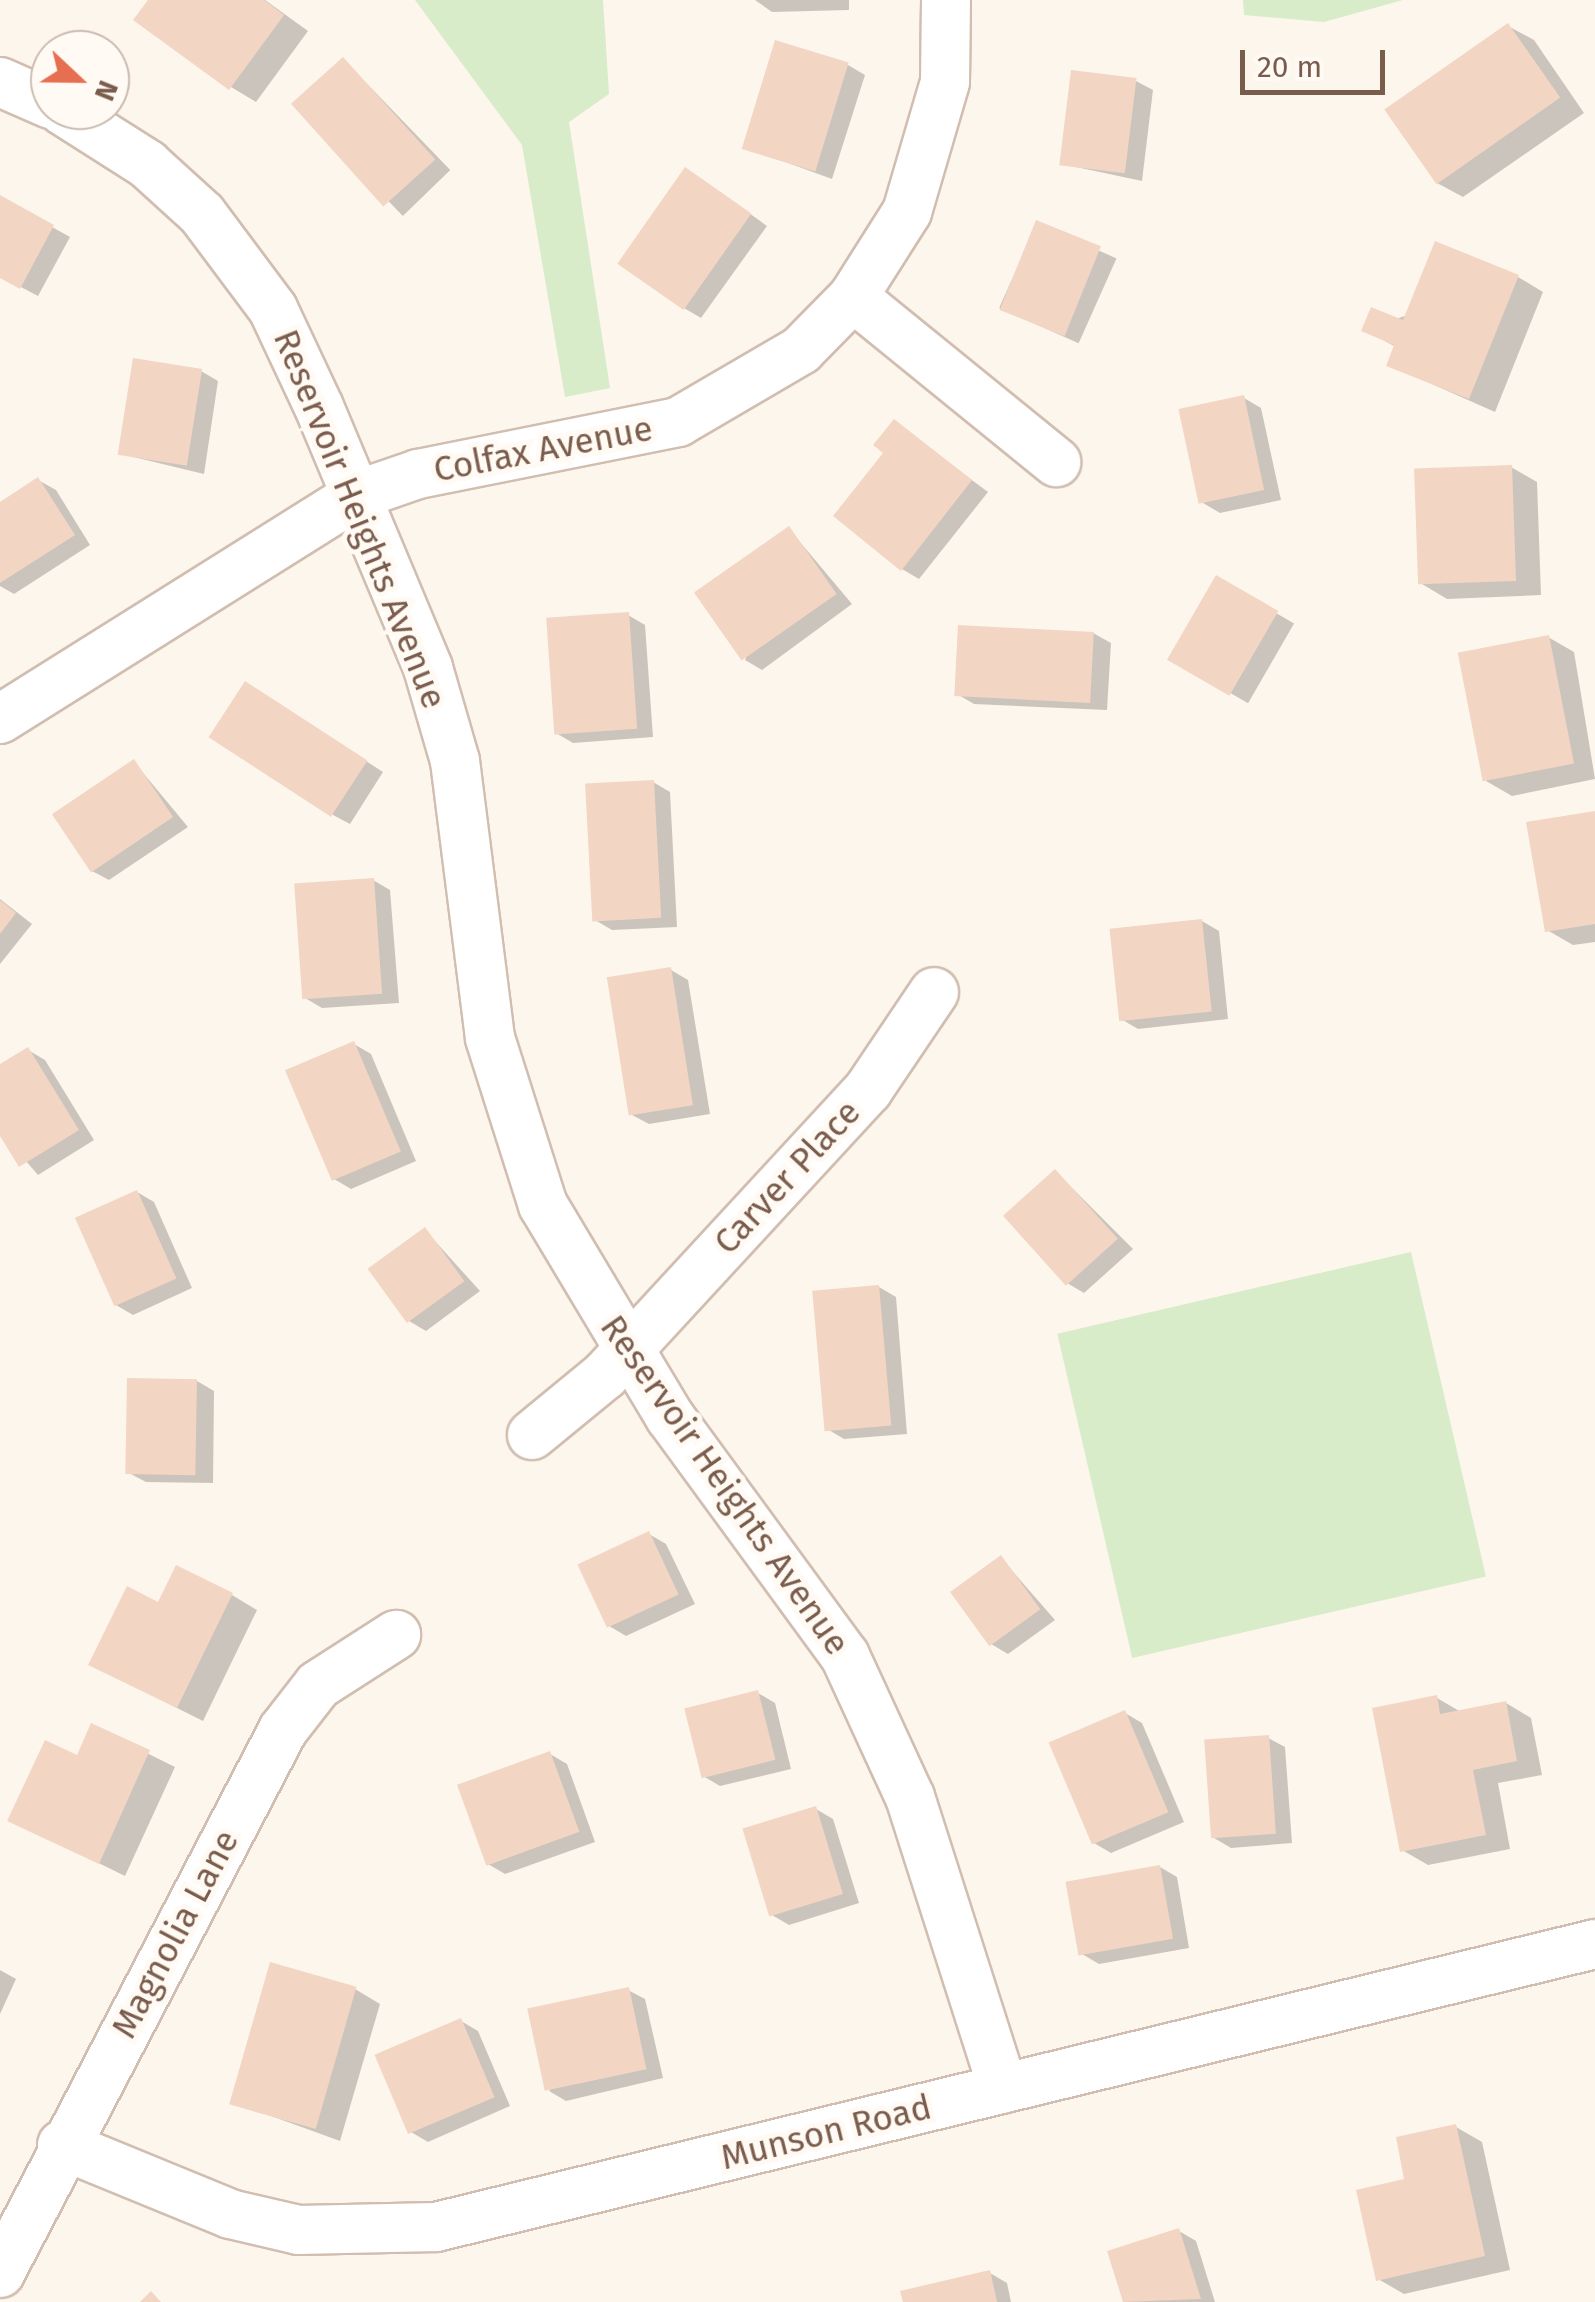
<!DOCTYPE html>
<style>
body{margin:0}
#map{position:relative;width:1595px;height:2302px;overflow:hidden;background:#fdf6ec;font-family:"Fira Sans",sans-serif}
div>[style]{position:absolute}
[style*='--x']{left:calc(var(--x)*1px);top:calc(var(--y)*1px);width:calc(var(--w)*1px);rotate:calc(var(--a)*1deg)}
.green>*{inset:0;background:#d8ecc9;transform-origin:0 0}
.shadow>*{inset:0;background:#0003;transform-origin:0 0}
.building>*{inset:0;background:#f3d5c3;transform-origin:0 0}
.roads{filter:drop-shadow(2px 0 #d1beb0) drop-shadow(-2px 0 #d1beb0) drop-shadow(0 2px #d1beb0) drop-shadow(0 -2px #d1beb0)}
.minor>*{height:48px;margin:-24px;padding:0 24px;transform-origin:24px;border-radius:24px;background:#fff}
span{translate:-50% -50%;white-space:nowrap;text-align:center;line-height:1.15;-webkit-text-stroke:10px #fffaf3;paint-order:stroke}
.street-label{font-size:35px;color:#7a5c4d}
.north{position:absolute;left:30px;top:30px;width:100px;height:100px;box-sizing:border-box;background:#fffaf3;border:2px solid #cabbb1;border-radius:50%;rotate:112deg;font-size:28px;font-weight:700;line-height:40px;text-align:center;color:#7a5c4d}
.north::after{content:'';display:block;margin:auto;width:35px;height:45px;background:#e76f51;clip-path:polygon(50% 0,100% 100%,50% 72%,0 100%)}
.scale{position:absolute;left:1240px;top:50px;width:145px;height:45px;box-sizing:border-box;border:5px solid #7a5c4d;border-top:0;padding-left:12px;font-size:30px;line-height:35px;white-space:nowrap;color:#7a5c4d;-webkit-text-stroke:8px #fffaf3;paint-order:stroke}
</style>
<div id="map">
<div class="green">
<i style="clip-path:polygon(415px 0,603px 0,609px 94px,569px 122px,610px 388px,565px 397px,522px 145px)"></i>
<i style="clip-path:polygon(1243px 0,1403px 0,1324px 22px,1244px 15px)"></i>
<i style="left:1411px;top:1252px;width:333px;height:363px;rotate:77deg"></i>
</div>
<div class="shadow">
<i style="clip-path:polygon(151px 0,265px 0,308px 31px,256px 102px,231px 87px)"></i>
<i style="clip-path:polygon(849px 0,849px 10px,772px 12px,755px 0)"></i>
<i style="clip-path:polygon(1508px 26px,1534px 40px,1584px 113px,1463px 197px,1437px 183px)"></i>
<i style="left:344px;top:60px;width:153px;height:66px;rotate:46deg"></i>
<i style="clip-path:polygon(848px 65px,865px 75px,832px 179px,744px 147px)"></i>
<i style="clip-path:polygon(1136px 81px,1153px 90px,1142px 181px,1062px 164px)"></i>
<i style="clip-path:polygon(703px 180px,767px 226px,701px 318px,684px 308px)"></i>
<i style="clip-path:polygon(0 198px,70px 237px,38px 296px,0 276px)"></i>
<i style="left:1037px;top:223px;width:87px;height:93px;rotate:24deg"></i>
<i style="clip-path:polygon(1518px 277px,1543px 292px,1495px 412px,1389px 365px,1396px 347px,1364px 330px)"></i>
<i style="clip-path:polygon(201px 371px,218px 381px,204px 474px,121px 454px)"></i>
<i style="clip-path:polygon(1244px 398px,1261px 408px,1281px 500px,1220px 513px,1203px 503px)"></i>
<i style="clip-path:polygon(894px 422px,988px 492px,919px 579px,902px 569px)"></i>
<i style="clip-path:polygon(1511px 467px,1537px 482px,1541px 595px,1447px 599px,1422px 584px)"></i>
<i style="clip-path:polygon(38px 480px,56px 490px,90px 545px,14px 594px,0 586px,0 505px)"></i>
<i style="clip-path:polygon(789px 529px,852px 604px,762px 670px,745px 660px)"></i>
<i style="left:1217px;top:579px;width:89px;height:92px;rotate:30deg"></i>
<i style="clip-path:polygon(628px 615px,645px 625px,653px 737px,573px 743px,556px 733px)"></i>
<i style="clip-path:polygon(1093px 633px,1111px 643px,1107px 710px,974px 704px,957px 694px)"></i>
<i style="clip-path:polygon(1548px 637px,1574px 652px,1595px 779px,1512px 796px,1486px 781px)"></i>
<i style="clip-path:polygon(262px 694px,383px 772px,350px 824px,333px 815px)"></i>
<i style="clip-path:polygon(134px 762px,188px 827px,109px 880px,92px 871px)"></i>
<i style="clip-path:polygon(653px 782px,670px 792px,677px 927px,612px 930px,595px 920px)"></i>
<i style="clip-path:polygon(1595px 814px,1595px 942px,1573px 945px,1547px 930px)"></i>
<i style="clip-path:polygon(373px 880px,390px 890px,399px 1003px,322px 1008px,305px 998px)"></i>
<i style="clip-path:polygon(0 899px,32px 924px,0 964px)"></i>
<i style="clip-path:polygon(1202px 921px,1219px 931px,1228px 1019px,1138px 1029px,1121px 1019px)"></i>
<i style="clip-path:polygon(671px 970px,688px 980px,710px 1114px,649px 1124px,632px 1115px)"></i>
<i style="clip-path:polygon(354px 1044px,371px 1054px,416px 1161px,351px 1189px,334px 1179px)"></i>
<i style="clip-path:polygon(28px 1050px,45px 1060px,94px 1140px,38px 1175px,0 1131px,0 1067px)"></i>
<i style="clip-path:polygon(1056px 1172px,1133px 1249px,1084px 1293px,1067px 1283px)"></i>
<i style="clip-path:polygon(137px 1192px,154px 1202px,192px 1288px,133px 1315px,116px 1305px)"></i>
<i style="clip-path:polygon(425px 1230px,480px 1291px,426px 1331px,409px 1321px)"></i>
<i style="clip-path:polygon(879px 1287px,896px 1297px,907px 1434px,844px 1439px,827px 1429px)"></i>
<i style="clip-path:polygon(197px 1381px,214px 1391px,213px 1483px,146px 1482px,129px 1473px)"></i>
<i style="clip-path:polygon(649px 1534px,666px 1544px,695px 1604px,626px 1636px,609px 1626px)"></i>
<i style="clip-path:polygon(1001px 1558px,1055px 1620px,1008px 1654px,991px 1644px)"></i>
<i style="clip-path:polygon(232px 1595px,257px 1610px,203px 1721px,117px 1678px,160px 1605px)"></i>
<i style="clip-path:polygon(758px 1693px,775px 1703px,791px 1769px,720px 1786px,703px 1776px)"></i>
<i style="clip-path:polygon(1437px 1698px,1461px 1712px,1506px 1703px,1531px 1718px,1542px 1775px,1498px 1783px,1510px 1849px,1428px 1865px,1402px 1850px)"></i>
<i style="clip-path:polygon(1125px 1713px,1142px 1723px,1184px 1822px,1111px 1853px,1094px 1843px)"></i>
<i style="clip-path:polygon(92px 1726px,175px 1767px,125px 1876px,11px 1820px,78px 1758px)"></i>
<i style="clip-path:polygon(1268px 1738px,1285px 1747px,1292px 1843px,1231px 1848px,1214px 1838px)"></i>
<i style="clip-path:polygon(550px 1754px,567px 1764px,595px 1842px,505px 1874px,488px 1864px)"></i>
<i style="clip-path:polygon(816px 1809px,833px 1819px,859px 1903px,789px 1925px,772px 1915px)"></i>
<i style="clip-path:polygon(1160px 1867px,1177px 1877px,1189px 1948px,1099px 1964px,1082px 1954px)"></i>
<i style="clip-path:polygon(0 1970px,16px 1979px,0 2014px)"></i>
<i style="clip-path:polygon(355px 1989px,380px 2004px,340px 2141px,233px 2102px)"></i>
<i style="clip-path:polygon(628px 1990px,645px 1999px,663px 2078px,566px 2101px,549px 2091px)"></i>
<i style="clip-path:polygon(461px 2021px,478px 2031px,510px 2106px,428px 2142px,411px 2132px)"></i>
<i style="clip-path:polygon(1456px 2127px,1482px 2142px,1510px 2270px,1404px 2294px,1378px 2279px,1407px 2181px)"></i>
<i style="clip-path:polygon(1179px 2231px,1196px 2241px,1215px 2302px,1125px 2302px,1110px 2252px)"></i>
<i style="clip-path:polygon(990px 2273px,1007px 2283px,1011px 2302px,905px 2302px)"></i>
</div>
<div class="building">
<i style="clip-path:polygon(148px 0,264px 0,284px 15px,229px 90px,133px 20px)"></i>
<i style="left:1508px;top:23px;width:91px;height:151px;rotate:55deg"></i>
<i style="left:775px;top:40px;width:77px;height:114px;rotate:17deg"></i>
<i style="left:343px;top:57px;width:138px;height:70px;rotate:48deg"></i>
<i style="left:1071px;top:70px;width:66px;height:96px;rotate:7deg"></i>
<i style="left:685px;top:167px;width:81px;height:118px;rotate:35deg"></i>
<i style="clip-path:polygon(0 195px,54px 225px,20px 289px,0 278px)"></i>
<i style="left:1036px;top:220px;width:70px;height:97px;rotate:22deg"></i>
<i style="clip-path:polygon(1435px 241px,1519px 275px,1469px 399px,1386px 366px,1394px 345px,1361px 331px,1371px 307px,1403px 320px)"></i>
<i style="left:133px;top:358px;width:70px;height:98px;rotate:9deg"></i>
<i style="left:1244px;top:395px;width:97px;height:67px;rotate:78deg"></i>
<i style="clip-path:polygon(894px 419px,972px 480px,901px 571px,833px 516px,883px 453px,873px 445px)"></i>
<i style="left:1512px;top:465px;width:116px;height:98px;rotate:88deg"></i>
<i style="clip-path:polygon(38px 477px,75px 535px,0 583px,0 502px)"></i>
<i style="left:789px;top:526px;width:83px;height:116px;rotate:55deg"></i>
<i style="left:1216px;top:575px;width:72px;height:98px;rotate:30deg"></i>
<i style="left:629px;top:612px;width:117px;height:83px;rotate:86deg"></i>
<i style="left:958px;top:625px;width:136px;height:71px;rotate:3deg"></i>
<i style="left:1549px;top:635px;width:131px;height:93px;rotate:79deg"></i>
<i style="left:245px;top:681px;width:146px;height:67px;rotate:33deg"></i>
<i style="left:134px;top:759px;width:70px;height:99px;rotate:56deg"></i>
<i style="left:654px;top:780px;width:138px;height:69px;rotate:87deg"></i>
<i style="clip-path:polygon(1595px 811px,1595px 924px,1545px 932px,1526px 822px)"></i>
<i style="left:374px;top:878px;width:116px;height:80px;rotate:86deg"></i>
<i style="clip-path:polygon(0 900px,16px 913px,0 934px)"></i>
<i style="left:1202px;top:919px;width:93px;height:93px;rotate:84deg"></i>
<i style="left:671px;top:967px;width:140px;height:65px;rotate:81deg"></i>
<i style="left:354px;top:1041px;width:120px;height:75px;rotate:67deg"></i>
<i style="clip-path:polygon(28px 1047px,79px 1130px,19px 1167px,0 1136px,0 1064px)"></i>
<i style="left:1055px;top:1169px;width:94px;height:70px;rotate:48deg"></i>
<i style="left:137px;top:1190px;width:97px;height:68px;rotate:66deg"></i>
<i style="left:425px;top:1227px;width:67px;height:71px;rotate:54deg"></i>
<i style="left:879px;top:1285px;width:141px;height:67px;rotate:85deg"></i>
<i style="left:127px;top:1378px;width:70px;height:96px;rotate:1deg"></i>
<i style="left:649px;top:1531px;width:70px;height:79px;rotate:65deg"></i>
<i style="left:1001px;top:1555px;width:67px;height:63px;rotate:54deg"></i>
<i style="clip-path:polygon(176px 1565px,233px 1593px,177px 1708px,88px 1665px,127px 1586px,158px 1602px)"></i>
<i style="left:758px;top:1690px;width:72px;height:76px;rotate:76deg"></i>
<i style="clip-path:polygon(1437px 1695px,1440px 1714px,1506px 1701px,1517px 1761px,1473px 1770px,1486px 1835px,1400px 1852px,1372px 1708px)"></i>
<i style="left:1125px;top:1710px;width:111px;height:83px;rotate:67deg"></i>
<i style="clip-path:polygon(91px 1723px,150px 1750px,99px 1864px,7px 1821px,45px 1740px,77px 1755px)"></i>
<i style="left:1269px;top:1735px;width:99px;height:65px;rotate:86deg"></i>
<i style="left:550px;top:1751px;width:86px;height:99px;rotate:70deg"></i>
<i style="left:816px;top:1806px;width:92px;height:77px;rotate:73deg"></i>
<i style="left:1160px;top:1865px;width:75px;height:96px;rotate:80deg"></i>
<i style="left:270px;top:1962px;width:90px;height:148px;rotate:16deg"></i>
<i style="left:629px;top:1987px;width:84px;height:104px;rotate:78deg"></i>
<i style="left:461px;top:2018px;width:86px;height:94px;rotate:67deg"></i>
<i style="clip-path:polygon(1456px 2124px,1485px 2256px,1376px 2281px,1356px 2190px,1404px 2179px,1396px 2137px)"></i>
<i style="clip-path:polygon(1179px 2228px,1201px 2299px,1123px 2302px,1107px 2251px)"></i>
<i style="clip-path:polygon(990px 2270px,997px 2302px,903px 2302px,900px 2291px)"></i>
<i style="clip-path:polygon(151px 2291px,161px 2302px,140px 2302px)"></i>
</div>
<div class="roads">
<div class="minor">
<i style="--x:0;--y:82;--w:55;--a:23.7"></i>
<i style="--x:62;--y:110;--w:101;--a:32.4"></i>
<i style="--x:147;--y:164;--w:74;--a:42.3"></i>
<i style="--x:202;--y:214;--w:119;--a:53.2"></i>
<i style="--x:273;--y:309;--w:108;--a:64.9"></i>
<i style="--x:319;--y:407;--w:283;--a:67.3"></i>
<i style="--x:428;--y:668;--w:97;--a:73.8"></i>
<i style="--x:455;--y:761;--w:279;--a:82.8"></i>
<i style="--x:490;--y:1038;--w:175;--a:72.4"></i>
<i style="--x:543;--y:1205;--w:247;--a:59.1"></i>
<i style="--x:670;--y:1417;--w:296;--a:53.8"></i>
<i style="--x:845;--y:1656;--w:155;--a:65.3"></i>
<i style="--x:910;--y:1797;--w:306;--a:72.3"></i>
<i style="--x:853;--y:297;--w:262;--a:39.1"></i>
<i style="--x:0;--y:719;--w:421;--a:-32.1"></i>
<i style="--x:357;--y:495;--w:65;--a:-19"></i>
<i style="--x:418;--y:474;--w:265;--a:-11.3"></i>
<i style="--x:678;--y:422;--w:143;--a:-30.3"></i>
<i style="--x:801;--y:350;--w:74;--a:-45.5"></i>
<i style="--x:853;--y:297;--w:101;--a:-57.6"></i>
<i style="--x:907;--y:212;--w:135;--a:-73.7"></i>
<i style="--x:945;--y:82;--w:82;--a:-89.3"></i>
<i style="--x:532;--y:1435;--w:94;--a:-39.4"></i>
<i style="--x:605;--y:1375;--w:388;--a:-47.3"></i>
<i style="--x:868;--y:1090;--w:118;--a:-56"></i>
<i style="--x:62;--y:2145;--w:182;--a:22.3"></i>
<i style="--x:230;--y:2214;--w:70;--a:13.2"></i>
<i style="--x:298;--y:2230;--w:138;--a:-1.2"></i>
<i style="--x:436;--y:2227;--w:1193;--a:-13.72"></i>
<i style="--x:0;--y:2273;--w:612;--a:-62.47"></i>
<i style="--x:283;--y:1730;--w:57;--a:-52.1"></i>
<i style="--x:318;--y:1685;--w:93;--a:-32.7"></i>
</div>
</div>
<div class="street-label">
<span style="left:543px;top:449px;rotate:-11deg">Colfax Avenue</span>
<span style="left:360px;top:519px;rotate:68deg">Reservoir Heights Avenue</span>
<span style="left:787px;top:1177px;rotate:-47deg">Carver Place</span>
<span style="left:725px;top:1485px;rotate:55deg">Reservoir Heights Avenue</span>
<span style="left:175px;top:1934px;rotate:-62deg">Magnolia Lane</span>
<span style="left:826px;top:2132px;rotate:-14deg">Munson Road</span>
</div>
<div class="north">N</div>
<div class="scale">20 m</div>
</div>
